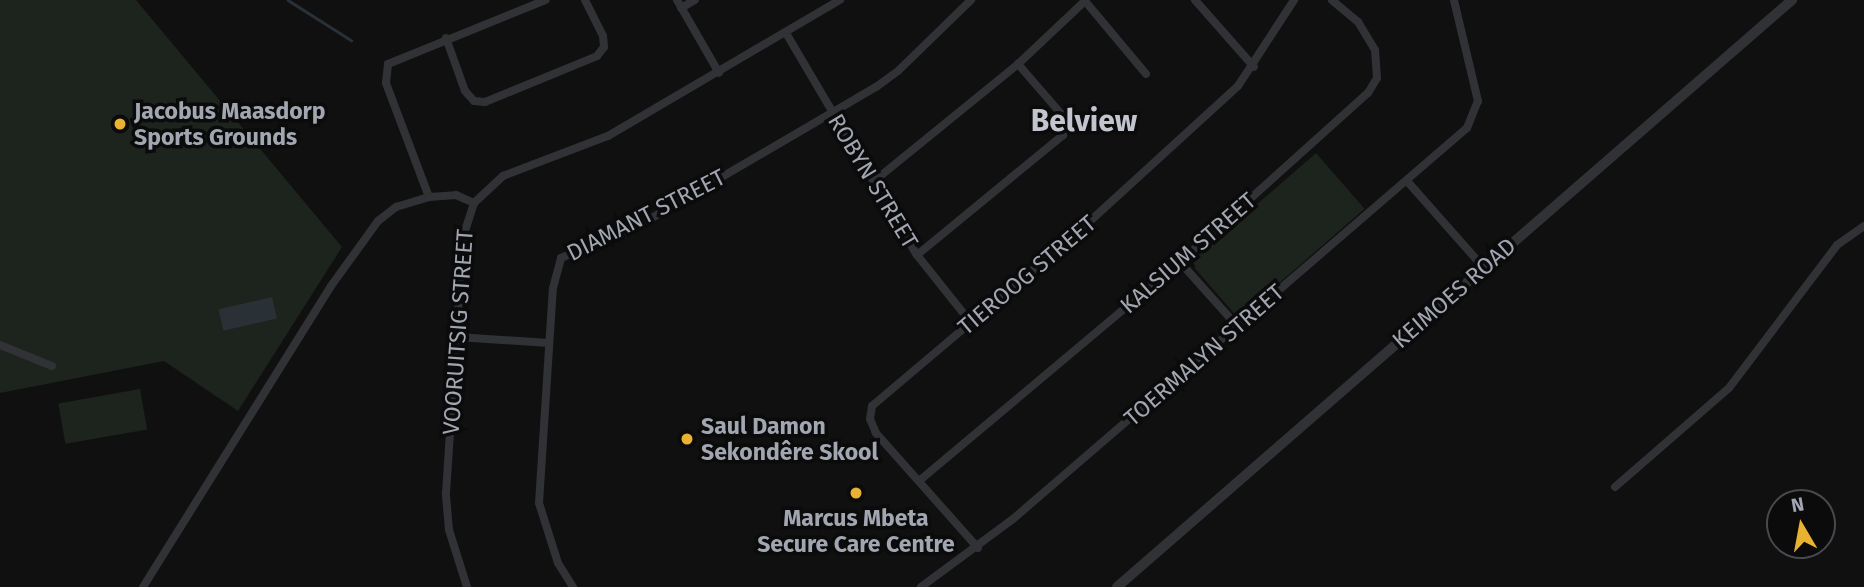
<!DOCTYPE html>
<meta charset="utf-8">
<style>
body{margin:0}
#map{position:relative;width:1864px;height:587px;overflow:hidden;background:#101011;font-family:"Fira Sans",sans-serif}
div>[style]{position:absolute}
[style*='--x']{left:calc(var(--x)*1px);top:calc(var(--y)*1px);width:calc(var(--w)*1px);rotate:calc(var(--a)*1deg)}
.green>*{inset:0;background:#1c241d;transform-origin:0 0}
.water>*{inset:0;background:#293036;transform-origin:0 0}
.stream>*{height:2.5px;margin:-1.25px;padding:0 1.25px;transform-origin:1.25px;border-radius:1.25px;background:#293036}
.minor>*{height:8px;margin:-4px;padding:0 4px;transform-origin:4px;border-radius:4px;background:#313236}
.tertiary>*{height:10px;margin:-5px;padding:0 5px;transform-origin:5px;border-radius:5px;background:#313236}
.dots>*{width:19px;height:19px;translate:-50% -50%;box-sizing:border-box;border:4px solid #0b0b0c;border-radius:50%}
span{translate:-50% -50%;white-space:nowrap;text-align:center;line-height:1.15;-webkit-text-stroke:7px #0b0b0c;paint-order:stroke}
.poi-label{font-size:23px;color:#a1a6b1;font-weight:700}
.left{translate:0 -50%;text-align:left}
.street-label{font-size:23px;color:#a1a6b1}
.district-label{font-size:30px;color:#c2c5ce;font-weight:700}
.north{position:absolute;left:1766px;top:489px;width:70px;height:70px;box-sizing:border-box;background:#0b0b0c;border:2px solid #47494e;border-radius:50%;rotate:350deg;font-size:19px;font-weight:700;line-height:28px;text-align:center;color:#a1a6b1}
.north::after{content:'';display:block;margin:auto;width:24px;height:32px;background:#e9b230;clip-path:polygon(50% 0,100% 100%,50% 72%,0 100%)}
</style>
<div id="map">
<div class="green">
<i style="clip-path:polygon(0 0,136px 0,342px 247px,238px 411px,164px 361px,0 393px)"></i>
<i style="left:1316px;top:153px;width:74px;height:167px;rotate:49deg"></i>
<i style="left:140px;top:389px;width:41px;height:83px;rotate:80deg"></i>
</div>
<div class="water">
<i style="left:272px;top:297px;width:22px;height:55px;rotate:77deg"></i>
</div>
<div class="stream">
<i style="--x:288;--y:0;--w:75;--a:32.4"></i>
</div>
<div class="minor">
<i style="--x:677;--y:0;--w:84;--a:60.1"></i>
<i style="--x:1195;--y:0;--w:89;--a:48.6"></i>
<i style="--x:1085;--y:1;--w:95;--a:50.1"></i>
<i style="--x:681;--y:8;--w:16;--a:-30"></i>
<i style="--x:786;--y:33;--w:258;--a:59.5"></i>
<i style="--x:917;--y:255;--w:87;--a:51.5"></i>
<i style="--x:446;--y:38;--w:56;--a:70.3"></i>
<i style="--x:465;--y:91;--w:13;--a:48"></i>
<i style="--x:474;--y:101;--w:11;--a:5"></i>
<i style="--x:485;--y:102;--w:121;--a:-22.3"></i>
<i style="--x:597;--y:56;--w:11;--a:-52"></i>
<i style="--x:604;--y:47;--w:11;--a:-95"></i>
<i style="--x:603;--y:36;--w:40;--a:-116.6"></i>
<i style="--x:1407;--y:181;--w:115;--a:48.5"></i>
<i style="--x:873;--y:182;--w:187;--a:-39.1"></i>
<i style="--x:1018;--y:64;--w:93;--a:-43.3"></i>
<i style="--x:429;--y:197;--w:122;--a:-110.7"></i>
<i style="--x:386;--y:83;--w:19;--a:-84"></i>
<i style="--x:388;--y:64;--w:170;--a:-22.1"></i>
<i style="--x:917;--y:255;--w:189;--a:-39.4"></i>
<i style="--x:1063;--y:135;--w:19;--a:-90"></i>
<i style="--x:1063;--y:116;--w:69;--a:-130.9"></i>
<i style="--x:1180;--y:262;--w:86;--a:48.3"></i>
<i style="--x:456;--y:337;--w:93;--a:3.7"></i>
<i style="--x:0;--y:345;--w:56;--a:22"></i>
<i style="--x:919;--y:481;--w:341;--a:-40"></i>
<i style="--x:1180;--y:262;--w:253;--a:-42"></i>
<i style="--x:1368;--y:93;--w:17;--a:-59"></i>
<i style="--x:1377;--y:78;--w:28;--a:-94"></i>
<i style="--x:1375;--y:50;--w:33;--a:-121"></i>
<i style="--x:1358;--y:22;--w:34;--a:-140"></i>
<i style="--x:1615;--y:487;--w:151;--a:-41"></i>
<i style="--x:1729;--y:388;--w:179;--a:-52.9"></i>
<i style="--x:1837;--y:245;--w:33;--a:-35"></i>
<i style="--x:978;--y:548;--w:154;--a:-131.6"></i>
<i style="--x:876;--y:433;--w:15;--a:-113"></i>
<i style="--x:870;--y:419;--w:13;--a:-81"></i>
<i style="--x:872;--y:406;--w:268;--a:-40.2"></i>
<i style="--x:1077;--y:233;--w:218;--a:-42.4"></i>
<i style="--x:1238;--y:86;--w:103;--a:-56.9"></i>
<i style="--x:143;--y:587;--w:355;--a:-58"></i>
<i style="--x:331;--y:286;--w:80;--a:-54.1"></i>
<i style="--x:378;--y:221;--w:23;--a:-38"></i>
<i style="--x:396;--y:207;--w:34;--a:-17"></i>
<i style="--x:429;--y:197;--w:27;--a:-4"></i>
<i style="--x:456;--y:195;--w:20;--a:24"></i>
<i style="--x:467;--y:587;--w:60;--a:-107.5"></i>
<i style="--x:449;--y:530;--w:37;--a:-95"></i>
<i style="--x:446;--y:493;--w:257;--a:-86.2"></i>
<i style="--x:463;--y:237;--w:36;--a:-72"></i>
<i style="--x:474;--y:203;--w:40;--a:-43"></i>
<i style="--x:503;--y:176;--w:112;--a:-20.9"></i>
<i style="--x:608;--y:136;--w:269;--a:-30.4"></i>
<i style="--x:573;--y:587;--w:28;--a:-122"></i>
<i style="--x:558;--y:563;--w:63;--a:-107.6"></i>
<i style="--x:539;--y:503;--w:215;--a:-86.3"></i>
<i style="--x:553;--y:288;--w:31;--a:-75"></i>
<i style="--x:561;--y:258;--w:97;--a:-23.7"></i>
<i style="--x:650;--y:219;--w:262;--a:-30.3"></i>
<i style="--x:876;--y:87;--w:27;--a:-36"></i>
<i style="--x:898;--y:71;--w:102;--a:-44.2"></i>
<i style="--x:921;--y:587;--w:114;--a:-36.5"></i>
<i style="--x:1013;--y:519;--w:599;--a:-40.74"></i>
<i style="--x:1467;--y:128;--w:29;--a:-68"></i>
<i style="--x:1478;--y:101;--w:104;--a:-103.4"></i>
</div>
<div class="tertiary">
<i style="--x:1117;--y:587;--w:895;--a:-41.01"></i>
</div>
<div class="dots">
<i style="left:120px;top:124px;background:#e9b230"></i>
<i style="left:687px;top:439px;background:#e9b230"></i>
<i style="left:856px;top:493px;background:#e9b230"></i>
</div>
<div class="poi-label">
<span class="left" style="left:134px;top:124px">Jacobus Maasdorp<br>Sports Grounds</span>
<span class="left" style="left:701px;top:439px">Saul Damon<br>Sekondêre Skool</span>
<span style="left:856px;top:531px">Marcus Mbeta<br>Secure Care Centre</span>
</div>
<div class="street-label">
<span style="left:873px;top:181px;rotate:59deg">ROBYN STREET</span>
<span style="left:646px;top:215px;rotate:-27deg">DIAMANT STREET</span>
<span style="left:1188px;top:253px;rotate:-41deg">KALSIUM STREET</span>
<span style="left:1027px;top:275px;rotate:-40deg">TIEROOG STREET</span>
<span style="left:1454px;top:293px;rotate:-41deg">KEIMOES ROAD</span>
<span style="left:458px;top:332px;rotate:-86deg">VOORUITSIG STREET</span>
<span style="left:1204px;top:355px;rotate:-41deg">TOERMALYN STREET</span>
</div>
<div class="district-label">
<span style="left:1084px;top:121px">Belview</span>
</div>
<div class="north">N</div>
</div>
